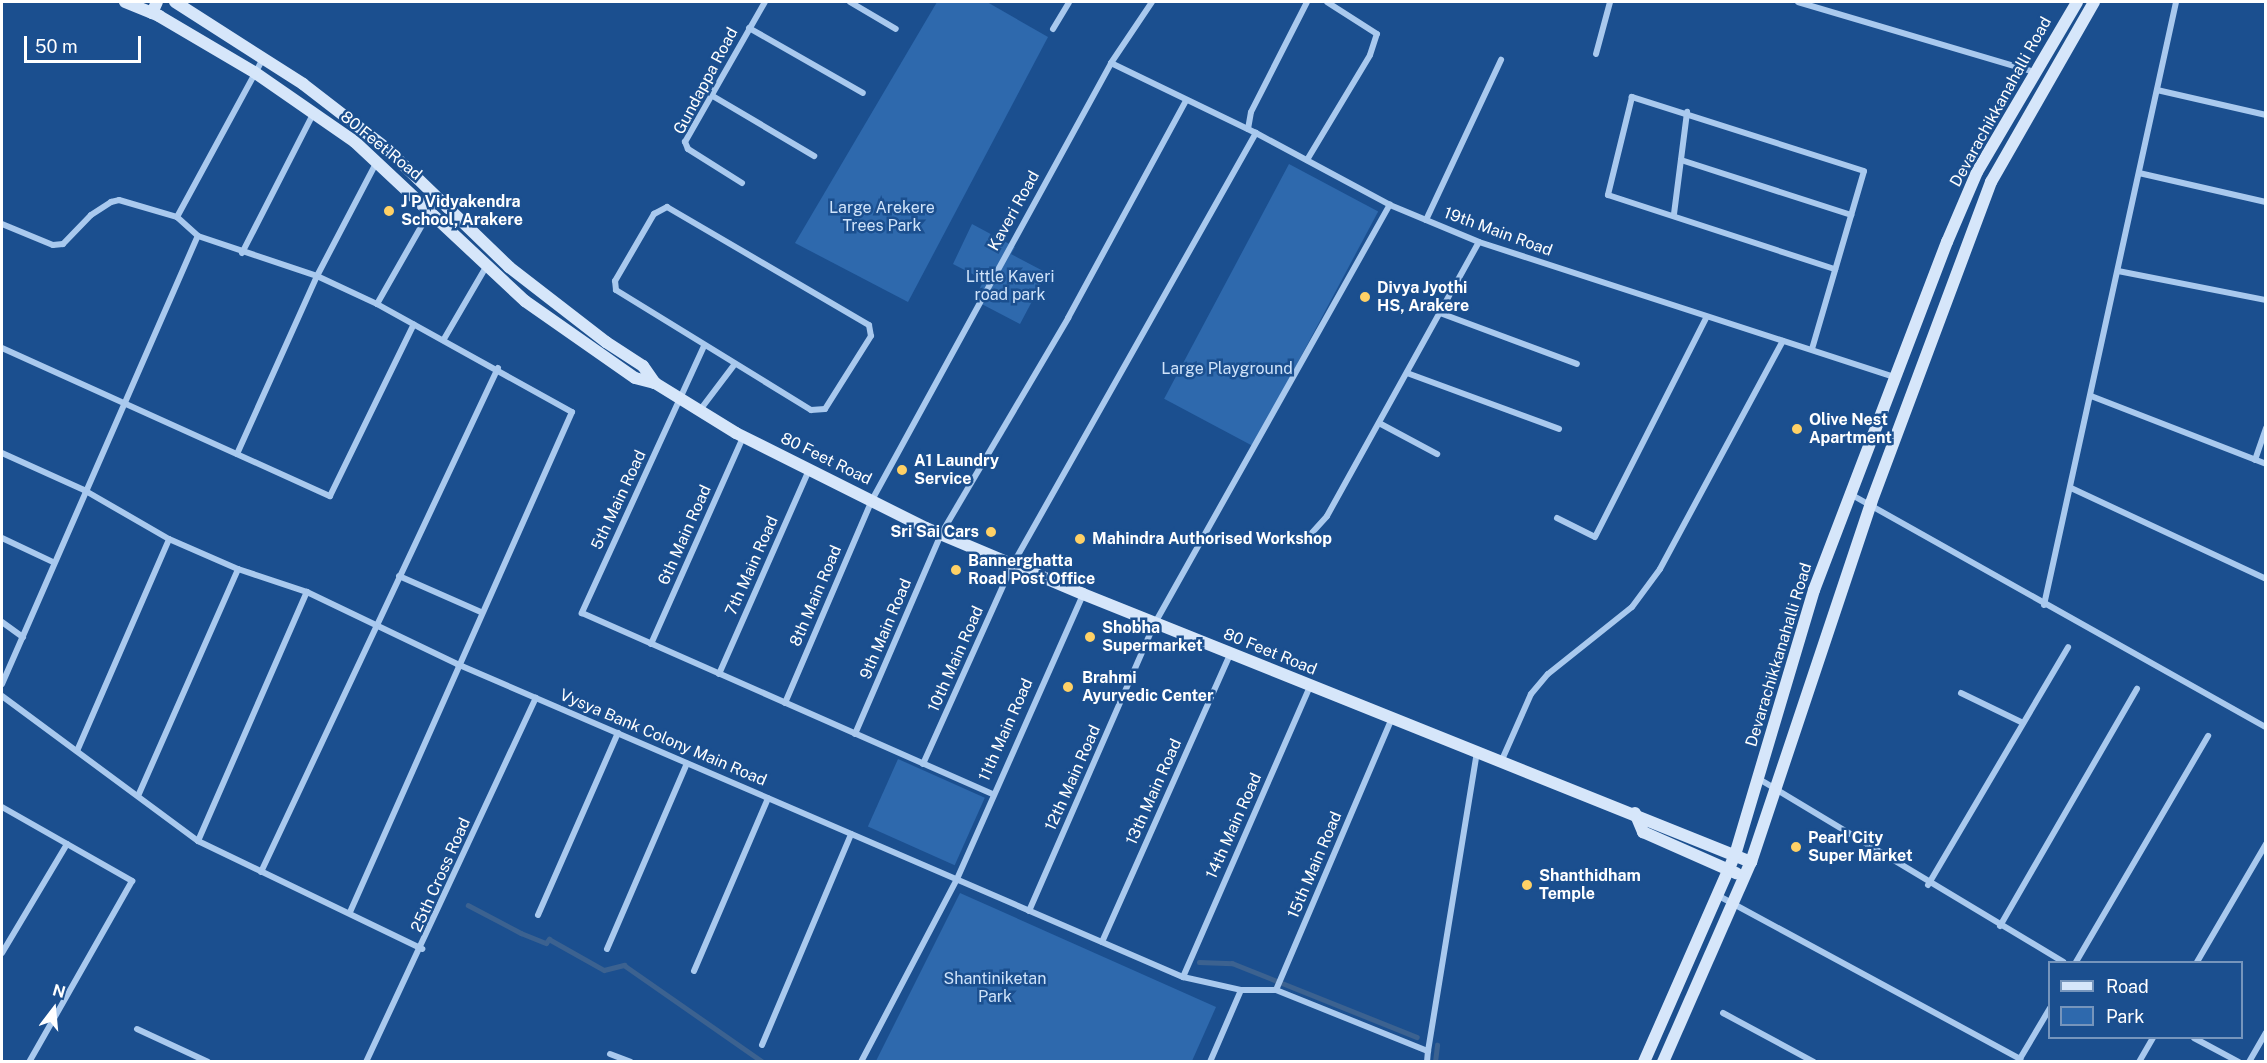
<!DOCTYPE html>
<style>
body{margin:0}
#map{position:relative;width:2267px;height:1063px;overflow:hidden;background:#1b4f8f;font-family:"Public Sans",sans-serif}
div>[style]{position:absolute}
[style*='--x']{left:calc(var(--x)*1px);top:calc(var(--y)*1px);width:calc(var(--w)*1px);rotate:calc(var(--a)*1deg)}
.green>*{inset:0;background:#2e69ad;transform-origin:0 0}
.stream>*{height:4.5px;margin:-2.25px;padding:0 2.25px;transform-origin:2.25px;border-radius:2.25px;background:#3c6290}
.minor>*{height:6px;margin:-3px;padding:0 3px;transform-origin:3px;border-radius:3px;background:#a9c9ee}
.secondary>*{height:12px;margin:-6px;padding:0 6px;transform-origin:6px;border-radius:6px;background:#d6e6fa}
.dots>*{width:16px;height:16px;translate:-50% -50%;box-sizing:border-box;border:3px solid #1b4f8f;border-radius:50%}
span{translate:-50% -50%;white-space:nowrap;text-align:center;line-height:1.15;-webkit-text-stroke:5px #1b4f8f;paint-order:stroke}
.street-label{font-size:16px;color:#fff}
.poi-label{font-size:16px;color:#fff;font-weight:700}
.left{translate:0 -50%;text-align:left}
.right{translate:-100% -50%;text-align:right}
.park-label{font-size:16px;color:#cfe3fa}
.frame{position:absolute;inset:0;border:3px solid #fff;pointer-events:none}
.legend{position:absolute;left:2048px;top:961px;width:195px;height:78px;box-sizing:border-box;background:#1b4f8f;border:2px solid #7695bc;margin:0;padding:8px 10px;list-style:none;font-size:18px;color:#fff}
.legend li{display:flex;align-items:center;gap:12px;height:30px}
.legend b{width:30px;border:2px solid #7695bc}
.north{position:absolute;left:24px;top:979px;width:60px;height:60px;-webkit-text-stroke:4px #1b4f8f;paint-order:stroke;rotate:16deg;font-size:16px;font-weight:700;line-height:24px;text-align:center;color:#fff}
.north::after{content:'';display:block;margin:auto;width:21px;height:27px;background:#fff;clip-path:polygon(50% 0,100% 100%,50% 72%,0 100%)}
.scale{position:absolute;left:24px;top:36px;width:117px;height:27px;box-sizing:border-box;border:3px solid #fff;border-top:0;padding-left:8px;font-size:18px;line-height:21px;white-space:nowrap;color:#fff;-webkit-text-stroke:4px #1b4f8f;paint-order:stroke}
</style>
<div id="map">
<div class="green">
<i style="clip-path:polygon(937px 2px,987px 2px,1048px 37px,908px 302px,795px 243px)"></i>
<i style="left:1289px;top:164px;width:101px;height:266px;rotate:28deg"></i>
<i style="clip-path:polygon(972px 224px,1015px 247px,1011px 254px,1047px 273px,1020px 324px,974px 300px,984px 280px,953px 264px)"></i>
<i style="left:898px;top:759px;width:95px;height:74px;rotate:24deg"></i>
<i style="clip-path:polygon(960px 893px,1216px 1007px,1192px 1061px,876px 1061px)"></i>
</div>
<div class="stream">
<i style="--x:468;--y:905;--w:60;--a:27.8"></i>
<i style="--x:521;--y:933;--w:27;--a:22"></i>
<i style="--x:546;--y:943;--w:5;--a:-53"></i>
<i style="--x:549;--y:939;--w:63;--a:29.4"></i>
<i style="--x:604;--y:970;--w:21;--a:-14"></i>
<i style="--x:624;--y:965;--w:169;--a:34.9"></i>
<i style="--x:1199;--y:962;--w:33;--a:2"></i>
<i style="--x:1232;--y:963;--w:199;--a:21.8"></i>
<i style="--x:1435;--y:1062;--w:17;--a:-83"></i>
</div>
<div class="minor">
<i style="--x:850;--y:2;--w:53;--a:30.4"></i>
<i style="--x:1798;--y:2;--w:247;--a:16.5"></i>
<i style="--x:749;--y:28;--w:131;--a:29.7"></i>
<i style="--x:1053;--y:29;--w:31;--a:-59"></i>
<i style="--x:1596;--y:54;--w:54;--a:-74.9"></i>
<i style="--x:1111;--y:63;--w:161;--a:25.8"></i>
<i style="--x:1256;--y:133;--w:152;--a:28.2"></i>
<i style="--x:1390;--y:205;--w:96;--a:22.6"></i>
<i style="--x:1479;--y:242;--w:437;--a:18"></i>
<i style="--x:2157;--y:90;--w:112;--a:12.9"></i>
<i style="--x:711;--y:95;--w:120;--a:30.6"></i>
<i style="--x:1248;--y:129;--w:17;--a:-80"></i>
<i style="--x:1251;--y:112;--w:123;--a:-63"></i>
<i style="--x:1307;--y:160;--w:122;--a:-59"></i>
<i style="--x:1370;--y:55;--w:22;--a:-72"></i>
<i style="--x:1377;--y:34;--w:59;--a:-147.4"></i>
<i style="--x:1681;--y:160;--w:179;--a:17.9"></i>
<i style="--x:2139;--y:173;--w:130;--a:12.9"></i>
<i style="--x:742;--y:183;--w:64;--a:-147.8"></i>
<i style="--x:688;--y:149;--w:8;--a:-113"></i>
<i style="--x:685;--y:142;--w:161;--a:-60.3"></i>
<i style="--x:667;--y:207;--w:234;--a:30.3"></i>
<i style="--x:869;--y:325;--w:11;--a:80"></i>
<i style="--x:871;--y:336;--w:86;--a:122.2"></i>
<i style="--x:825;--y:409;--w:14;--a:176"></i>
<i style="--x:811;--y:410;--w:229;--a:-148.4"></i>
<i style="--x:616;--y:290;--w:9;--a:-96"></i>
<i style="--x:615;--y:281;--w:78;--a:-59.8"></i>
<i style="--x:654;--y:214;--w:15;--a:-28"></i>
<i style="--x:1674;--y:214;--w:103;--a:-82.7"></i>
<i style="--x:177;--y:217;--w:182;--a:-61.5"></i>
<i style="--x:1426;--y:220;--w:177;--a:-64.9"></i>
<i style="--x:2;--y:224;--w:55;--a:22.4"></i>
<i style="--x:53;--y:245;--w:10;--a:-6"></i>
<i style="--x:63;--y:244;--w:40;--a:-46"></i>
<i style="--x:91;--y:215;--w:24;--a:-33"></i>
<i style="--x:111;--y:202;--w:8;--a:-14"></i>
<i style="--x:119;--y:200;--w:60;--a:16.3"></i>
<i style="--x:177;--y:217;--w:28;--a:42"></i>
<i style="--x:198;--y:236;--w:126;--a:18.6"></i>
<i style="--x:317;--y:276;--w:66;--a:25"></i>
<i style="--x:377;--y:304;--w:223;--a:29"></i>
<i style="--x:572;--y:412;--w:547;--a:113.94"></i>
<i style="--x:242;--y:253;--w:156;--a:-62.9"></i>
<i style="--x:2118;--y:271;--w:151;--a:11.1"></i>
<i style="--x:377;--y:304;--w:123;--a:-60.3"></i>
<i style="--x:1440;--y:313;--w:146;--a:20.4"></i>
<i style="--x:444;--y:339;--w:86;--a:-59.8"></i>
<i style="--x:704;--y:346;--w:294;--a:114.6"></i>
<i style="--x:582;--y:613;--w:448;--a:23.8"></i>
<i style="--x:2;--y:348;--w:360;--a:24.3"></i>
<i style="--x:330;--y:496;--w:191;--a:-64"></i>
<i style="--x:1812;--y:349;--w:185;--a:-73.7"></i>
<i style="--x:1864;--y:171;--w:244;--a:-162.3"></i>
<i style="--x:1632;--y:97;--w:101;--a:103.8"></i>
<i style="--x:1608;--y:195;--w:239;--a:18.1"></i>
<i style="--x:1407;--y:373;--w:162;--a:20.2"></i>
<i style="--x:2091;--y:396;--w:188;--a:21.2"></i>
<i style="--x:700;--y:410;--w:56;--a:-52.9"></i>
<i style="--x:1379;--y:423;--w:66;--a:28.1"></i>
<i style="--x:2;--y:453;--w:90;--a:24.3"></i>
<i style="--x:84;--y:490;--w:98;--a:30"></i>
<i style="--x:169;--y:539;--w:75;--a:23.5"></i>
<i style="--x:238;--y:569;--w:73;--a:18.4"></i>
<i style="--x:307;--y:592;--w:166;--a:25.6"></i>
<i style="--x:457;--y:664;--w:791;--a:23.32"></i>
<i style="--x:1183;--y:977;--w:59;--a:12.6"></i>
<i style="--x:1241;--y:990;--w:35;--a:0"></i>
<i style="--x:1276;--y:990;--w:296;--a:-66.9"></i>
<i style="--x:237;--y:454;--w:195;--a:-65.8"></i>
<i style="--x:317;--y:276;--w:130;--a:-62.4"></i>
<i style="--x:2255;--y:460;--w:34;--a:-71"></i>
<i style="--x:2071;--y:488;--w:215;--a:25"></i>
<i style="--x:1852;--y:495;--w:475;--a:29.3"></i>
<i style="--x:1557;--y:518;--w:42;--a:26.6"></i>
<i style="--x:1595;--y:537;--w:246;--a:-63.1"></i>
<i style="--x:1310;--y:535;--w:25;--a:-48"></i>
<i style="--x:1327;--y:516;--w:313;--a:-61"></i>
<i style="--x:2;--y:538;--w:56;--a:25.2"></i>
<i style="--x:399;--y:576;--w:90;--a:23.7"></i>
<i style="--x:2044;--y:605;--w:617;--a:-77.65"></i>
<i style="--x:2;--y:622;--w:26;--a:36"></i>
<i style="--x:651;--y:644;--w:227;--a:-66"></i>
<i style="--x:719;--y:674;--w:223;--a:-66.2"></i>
<i style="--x:2;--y:684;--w:489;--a:-66.4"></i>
<i style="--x:1961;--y:693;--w:69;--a:25.8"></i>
<i style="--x:2;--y:696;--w:244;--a:36.5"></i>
<i style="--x:198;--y:841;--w:249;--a:25.7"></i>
<i style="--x:785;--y:703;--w:221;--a:-66.8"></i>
<i style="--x:872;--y:500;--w:498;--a:-61.3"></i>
<i style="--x:1111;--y:63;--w:73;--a:-56.1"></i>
<i style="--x:855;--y:734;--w:218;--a:-66.7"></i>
<i style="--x:941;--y:534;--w:251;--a:-59.5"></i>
<i style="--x:1068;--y:318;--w:247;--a:-61.5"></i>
<i style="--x:77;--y:751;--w:231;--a:-66.5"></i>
<i style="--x:1501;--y:762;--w:74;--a:-66.2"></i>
<i style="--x:1531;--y:694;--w:26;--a:-50"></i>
<i style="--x:1548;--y:674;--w:107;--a:-38.6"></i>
<i style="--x:1632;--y:607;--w:47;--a:-53.6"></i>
<i style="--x:1660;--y:569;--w:259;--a:-61.7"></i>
<i style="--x:923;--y:764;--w:219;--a:-65.8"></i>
<i style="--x:1013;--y:564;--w:495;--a:-60.6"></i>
<i style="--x:1759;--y:779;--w:355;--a:31"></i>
<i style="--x:138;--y:796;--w:248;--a:-66.2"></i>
<i style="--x:2;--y:807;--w:150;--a:29.6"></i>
<i style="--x:132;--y:881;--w:208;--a:119.6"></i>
<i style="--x:198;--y:841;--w:272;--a:-66.4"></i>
<i style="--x:261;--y:872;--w:557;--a:-64.82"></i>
<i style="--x:1928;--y:885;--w:276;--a:-59.5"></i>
<i style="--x:1717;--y:895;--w:345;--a:28.4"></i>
<i style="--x:1029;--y:911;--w:314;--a:-66.4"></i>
<i style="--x:1155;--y:623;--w:480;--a:-60.7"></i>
<i style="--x:538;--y:915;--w:199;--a:-66.3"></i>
<i style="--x:2000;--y:926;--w:274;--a:-60"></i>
<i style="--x:1102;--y:942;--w:315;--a:-66"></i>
<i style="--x:607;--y:949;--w:202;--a:-66.7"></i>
<i style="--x:2;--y:953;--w:127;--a:-59.2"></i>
<i style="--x:2076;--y:962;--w:262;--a:-59.7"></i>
<i style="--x:2197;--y:962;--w:137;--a:-59.7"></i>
<i style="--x:694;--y:971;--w:188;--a:-66.8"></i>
<i style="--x:1183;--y:977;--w:318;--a:-66.4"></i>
<i style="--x:1276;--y:990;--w:164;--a:21.9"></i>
<i style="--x:1428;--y:1051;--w:302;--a:-80.7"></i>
<i style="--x:1723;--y:1013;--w:103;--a:28.3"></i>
<i style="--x:137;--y:1029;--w:78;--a:24.9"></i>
<i style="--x:2194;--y:1038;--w:51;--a:28.1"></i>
<i style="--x:762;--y:1045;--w:229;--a:-67.1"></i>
<i style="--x:610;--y:1054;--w:22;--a:21"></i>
<i style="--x:366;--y:1062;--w:402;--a:-65"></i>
<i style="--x:861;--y:1062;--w:207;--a:-62.3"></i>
<i style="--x:957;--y:879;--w:312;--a:-66.1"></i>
<i style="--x:1210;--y:1062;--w:78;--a:-66.7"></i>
<i style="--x:1427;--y:1062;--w:11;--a:-85"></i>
<i style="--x:2018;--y:1062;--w:63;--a:-59.3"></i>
<i style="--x:2139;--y:1062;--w:28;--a:-60"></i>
<i style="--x:2249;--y:1062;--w:34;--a:-60"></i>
</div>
<div class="secondary">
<i style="--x:125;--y:2;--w:37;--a:22"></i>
<i style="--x:159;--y:16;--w:110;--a:30.5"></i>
<i style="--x:254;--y:72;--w:123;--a:34.7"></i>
<i style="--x:355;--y:142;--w:233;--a:43.1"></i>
<i style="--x:525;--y:301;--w:134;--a:35"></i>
<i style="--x:635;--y:378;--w:21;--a:14"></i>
<i style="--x:655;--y:383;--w:95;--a:31.7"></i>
<i style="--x:736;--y:433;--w:212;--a:26.6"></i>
<i style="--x:926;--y:528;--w:170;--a:22.8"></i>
<i style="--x:1083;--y:594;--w:720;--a:21.86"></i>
<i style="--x:175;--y:2;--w:152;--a:32.6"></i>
<i style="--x:303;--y:84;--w:106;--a:37.7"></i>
<i style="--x:387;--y:149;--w:170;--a:44"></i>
<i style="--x:509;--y:267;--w:123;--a:37.7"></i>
<i style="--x:606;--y:342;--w:44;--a:33"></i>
<i style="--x:643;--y:366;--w:21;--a:55"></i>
<i style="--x:152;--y:13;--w:12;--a:-66"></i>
<i style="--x:1635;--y:813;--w:21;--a:67"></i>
<i style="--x:1643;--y:832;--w:102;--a:23.8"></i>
<i style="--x:1644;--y:1062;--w:226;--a:-66.3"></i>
<i style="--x:1735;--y:855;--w:277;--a:-73.4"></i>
<i style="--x:1814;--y:590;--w:373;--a:-69.1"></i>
<i style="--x:1947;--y:242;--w:76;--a:-66.8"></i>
<i style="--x:1977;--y:172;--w:197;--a:-59.5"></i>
<i style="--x:1663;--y:1062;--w:219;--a:-66.3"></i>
<i style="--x:1751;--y:862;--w:379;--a:-71.5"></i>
<i style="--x:1871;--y:503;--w:343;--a:-69.5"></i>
<i style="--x:1991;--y:182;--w:207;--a:-60.2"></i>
</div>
<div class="dots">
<i style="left:389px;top:211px;background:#ffd166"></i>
<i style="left:1365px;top:297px;background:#ffd166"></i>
<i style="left:1797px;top:429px;background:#ffd166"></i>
<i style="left:902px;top:470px;background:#ffd166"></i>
<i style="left:991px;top:532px;background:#ffd166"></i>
<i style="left:1080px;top:539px;background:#ffd166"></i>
<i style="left:956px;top:570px;background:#ffd166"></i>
<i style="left:1090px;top:637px;background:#ffd166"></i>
<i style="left:1068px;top:687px;background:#ffd166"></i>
<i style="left:1796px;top:847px;background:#ffd166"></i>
<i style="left:1527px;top:885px;background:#ffd166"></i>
</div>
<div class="street-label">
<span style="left:706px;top:81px;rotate:-62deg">Gundappa Road</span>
<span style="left:2001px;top:102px;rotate:-61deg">Devarachikkanahalli Road</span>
<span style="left:381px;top:146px;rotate:39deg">80 Feet Road</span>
<span style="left:1014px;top:211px;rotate:-61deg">Kaveri Road</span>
<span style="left:1498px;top:232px;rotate:20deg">19th Main Road</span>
<span style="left:826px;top:459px;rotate:26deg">80 Feet Road</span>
<span style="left:619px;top:500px;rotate:-65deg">5th Main Road</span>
<span style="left:685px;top:535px;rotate:-66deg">6th Main Road</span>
<span style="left:752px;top:566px;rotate:-66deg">7th Main Road</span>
<span style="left:816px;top:596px;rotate:-67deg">8th Main Road</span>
<span style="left:886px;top:629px;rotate:-67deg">9th Main Road</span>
<span style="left:1270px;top:652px;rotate:22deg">80 Feet Road</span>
<span style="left:1779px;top:655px;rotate:-73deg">Devarachikkanahalli Road</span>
<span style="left:956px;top:659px;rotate:-66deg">10th Main Road</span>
<span style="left:1006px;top:730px;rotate:-66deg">11th Main Road</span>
<span style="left:663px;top:738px;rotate:23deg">Vysya Bank Colony Main Road</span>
<span style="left:1073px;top:778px;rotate:-66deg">12th Main Road</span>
<span style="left:1154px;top:792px;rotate:-66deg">13th Main Road</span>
<span style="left:1234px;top:826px;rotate:-66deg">14th Main Road</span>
<span style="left:1315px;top:865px;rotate:-67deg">15th Main Road</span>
<span style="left:441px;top:875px;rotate:-66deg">25th Cross Road</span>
</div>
<div class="poi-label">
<span class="left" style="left:401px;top:211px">J P Vidyakendra<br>School, Arakere</span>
<span class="left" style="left:1377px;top:297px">Divya Jyothi<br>HS, Arakere</span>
<span class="left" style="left:1809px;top:429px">Olive Nest<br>Apartment</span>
<span class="left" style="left:914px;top:470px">A1 Laundry<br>Service</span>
<span class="right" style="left:979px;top:532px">Sri Sai Cars</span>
<span class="left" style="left:1092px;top:539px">Mahindra Authorised Workshop</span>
<span class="left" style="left:968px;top:570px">Bannerghatta<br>Road Post Office</span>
<span class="left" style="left:1102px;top:637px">Shobha<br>Supermarket</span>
<span class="left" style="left:1082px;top:687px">Brahmi<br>Ayurvedic Center</span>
<span class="left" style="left:1808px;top:847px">Pearl City<br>Super Market</span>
<span class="left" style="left:1539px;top:885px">Shanthidham<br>Temple</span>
</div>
<div class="park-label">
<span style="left:882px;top:217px">Large Arekere<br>Trees Park</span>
<span style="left:1010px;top:286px">Little Kaveri<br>road park</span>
<span style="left:1227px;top:369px">Large Playground</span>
<span style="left:995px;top:988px">Shantiniketan<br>Park</span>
</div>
<div class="frame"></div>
<ul class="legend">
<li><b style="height:8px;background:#d6e6fa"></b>Road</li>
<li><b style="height:16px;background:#2e69ad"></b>Park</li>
</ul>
<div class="north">N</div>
<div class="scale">50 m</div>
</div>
